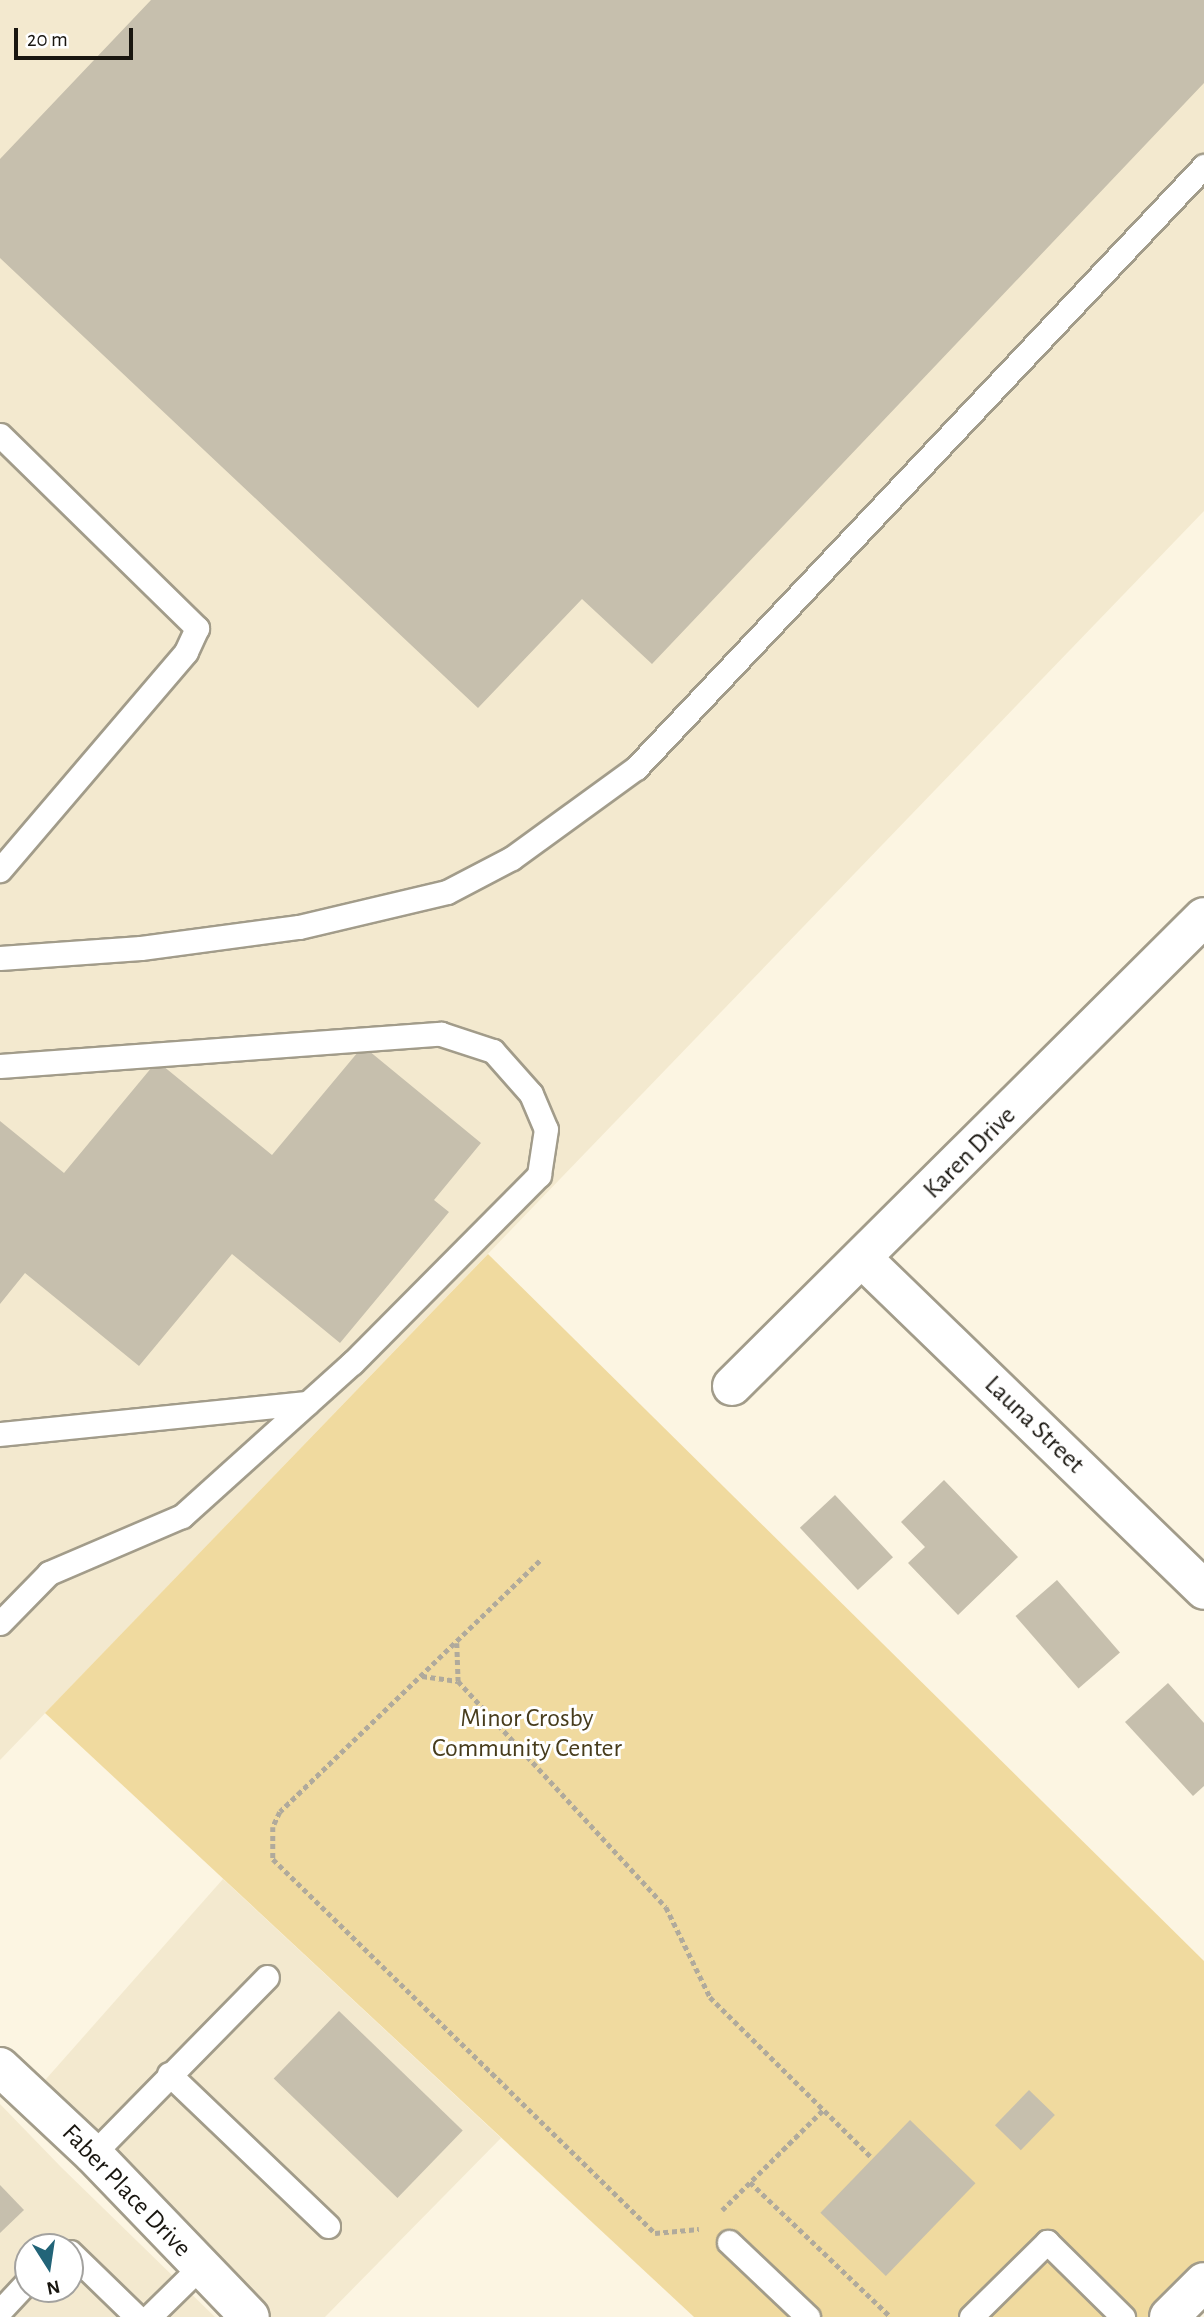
<!DOCTYPE html>
<style>
body{margin:0}
#map{position:relative;width:1204px;height:2317px;overflow:hidden;background:#fcf5e2;font-family:"Alegreya Sans",sans-serif}
div>[style]{position:absolute}
[style*='--x']{left:calc(var(--x)*1px);top:calc(var(--y)*1px);width:calc(var(--w)*1px);rotate:calc(var(--a)*1deg)}
.built>*{inset:0;background:#f3e9cf}
.green>*{inset:0;background:#f0da9f}
.building>*{inset:0;background:#c6bfad;transform-origin:0 0}
.path>*{height:4.5px;margin-top:-2.25px;transform-origin:0;background:repeating-linear-gradient(90deg,#b0aa9c 0 5px,transparent 0 8.5px)}
.roads{filter:drop-shadow(2px 0 #a29c8a) drop-shadow(-2px 0 #a29c8a) drop-shadow(0 2px #a29c8a) drop-shadow(0 -2px #a29c8a)}
.service>*{height:23px;margin:-11.5px;padding:0 11.5px;transform-origin:11.5px;border-radius:11.5px;background:#fff}
.minor>*{height:38px;margin:-19px;padding:0 19px;transform-origin:19px;border-radius:19px;background:#fff}
.tertiary>*{height:38px;margin:-19px;padding:0 19px;transform-origin:19px;border-radius:19px;background:#fff}
span{translate:-50% -50%;white-space:nowrap;text-align:center;line-height:1.15;-webkit-text-stroke:6px #fff;paint-order:stroke}
.street-label{font-size:26px;color:#191610}
.park-label{font-size:26px;color:#473c1c}
.north{position:absolute;left:14px;top:2233px;width:70px;height:70px;box-sizing:border-box;background:#fff;border:2px solid #a3a29f;border-radius:50%;rotate:168deg;font-size:19px;font-weight:700;line-height:28px;text-align:center;color:#191610}
.north::after{content:'';display:block;margin:auto;width:24px;height:32px;background:#226478;clip-path:polygon(50% 0,100% 100%,50% 72%,0 100%)}
.scale{position:absolute;left:14px;top:28px;width:119px;height:32px;box-sizing:border-box;border:4px solid #191610;border-top:0;padding-left:9px;font-size:21px;line-height:24px;white-space:nowrap;color:#191610;-webkit-text-stroke:5px #fff;paint-order:stroke}
</style>
<div id="map">
<div class="built">
<i style="clip-path:polygon(0 0,1204px 0,1204px 511px,0 1760px)"></i>
<i style="clip-path:polygon(223px 1879px,501px 2138px,325px 2317px,250px 2317px,31px 2096px)"></i>
<i style="clip-path:polygon(evenodd,0 2104px,61px 2167px,215px 2317px,0 2317px,0 2104px,28px 2247px,70px 2247px,70px 2289px,28px 2289px,28px 2247px)"></i>
</div>
<div class="green">
<i style="clip-path:polygon(488px 1254px,1204px 1961px,1204px 2278px,1166px 2317px,694px 2317px,45px 1713px)"></i>
</div>
<div class="building">
<i style="clip-path:polygon(151px 0,1204px 0,1204px 83px,652px 664px,582px 599px,478px 708px,0 258px,0 159px)"></i>
<i style="clip-path:polygon(363px 1046px,481px 1143px,434px 1200px,449px 1212px,340px 1343px,232px 1254px,139px 1366px,25px 1273px,0 1304px,0 1121px,64px 1173px,157px 1061px,272px 1155px)"></i>
<i style="clip-path:polygon(944px 1480px,1018px 1557px,958px 1615px,908px 1563px,925px 1547px,901px 1522px)"></i>
<i style="left:835px;top:1495px;width:85px;height:48px;rotate:47deg"></i>
<i style="left:1057px;top:1580px;width:96px;height:55px;rotate:49deg"></i>
<i style="clip-path:polygon(1168px 1683px,1204px 1723px,1204px 1786px,1193px 1796px,1125px 1722px)"></i>
<i style="left:339px;top:2011px;width:172px;height:94px;rotate:44deg"></i>
<i style="left:1029px;top:2090px;width:36px;height:49px;rotate:44deg"></i>
<i style="left:910px;top:2120px;width:91px;height:129px;rotate:44deg"></i>
<i style="clip-path:polygon(0 2185px,24px 2210px,0 2233px)"></i>
</div>
<div class="path">
<i style="--x:540;--y:1561;--w:361;--a:136"></i>
<i style="--x:280;--y:1812;--w:17;--a:115"></i>
<i style="--x:273;--y:1827;--w:32;--a:90"></i>
<i style="--x:273;--y:1859;--w:535;--a:44.39"></i>
<i style="--x:655;--y:2233;--w:44;--a:-5.2"></i>
<i style="--x:457;--y:1643;--w:38;--a:88"></i>
<i style="--x:458;--y:1681;--w:307;--a:47.4"></i>
<i style="--x:666;--y:1907;--w:100;--a:63.9"></i>
<i style="--x:710;--y:1997;--w:228;--a:44.8"></i>
<i style="--x:422;--y:1676;--w:36;--a:8"></i>
<i style="--x:750;--y:2182;--w:195;--a:43.8"></i>
<i style="--x:722;--y:2210;--w:142;--a:-44.7"></i>
</div>
<div class="roads">
<div class="service">
<i style="--x:0;--y:435;--w:276;--a:44.4"></i>
<i style="--x:197;--y:628;--w:26;--a:115"></i>
<i style="--x:186;--y:652;--w:287;--a:130.5"></i>
<i style="--x:0;--y:958;--w:141;--a:-4.1"></i>
<i style="--x:141;--y:948;--w:159;--a:-7.6"></i>
<i style="--x:299;--y:927;--w:152;--a:-13.3"></i>
<i style="--x:447;--y:892;--w:73;--a:-27.6"></i>
<i style="--x:512;--y:858;--w:153;--a:-36"></i>
<i style="--x:636;--y:768;--w:828;--a:-46.66"></i>
<i style="--x:0;--y:1066;--w:442;--a:-4.2"></i>
<i style="--x:441;--y:1034;--w:55;--a:18.1"></i>
<i style="--x:493;--y:1051;--w:57;--a:48.5"></i>
<i style="--x:531;--y:1094;--w:38;--a:67"></i>
<i style="--x:546;--y:1129;--w:47;--a:98.7"></i>
<i style="--x:539;--y:1175;--w:265;--a:134.8"></i>
<i style="--x:352;--y:1363;--w:229;--a:138"></i>
<i style="--x:182;--y:1516;--w:145;--a:156.8"></i>
<i style="--x:49;--y:1573;--w:70;--a:134.4"></i>
<i style="--x:0;--y:1434;--w:309;--a:-5.8"></i>
<i style="--x:169;--y:2074;--w:220;--a:43.7"></i>
<i style="--x:93;--y:2154;--w:248;--a:-45.5"></i>
<i style="--x:729;--y:2242;--w:109;--a:43.5"></i>
<i style="--x:70;--y:2252;--w:93;--a:44.1"></i>
<i style="--x:0;--y:2311;--w:41;--a:-47"></i>
<i style="--x:149;--y:2317;--w:71;--a:-44.4"></i>
<i style="--x:971;--y:2317;--w:107;--a:-44.6"></i>
<i style="--x:1047;--y:2242;--w:107;--a:44.6"></i>
</div>
<div class="minor">
<i style="--x:864;--y:1260;--w:474;--a:44.1"></i>
<i style="--x:732;--y:1386;--w:665;--a:-44.82"></i>
</div>
<div class="tertiary">
<i style="--x:0;--y:2067;--w:127;--a:43.1"></i>
<i style="--x:93;--y:2154;--w:226;--a:46.1"></i>
<i style="--x:1169;--y:2317;--w:49;--a:-45"></i>
</div>
</div>
<div class="street-label">
<span style="left:970px;top:1153px;rotate:-45deg">Karen Drive</span>
<span style="left:1034px;top:1425px;rotate:44deg">Launa Street</span>
<span style="left:126px;top:2191px;rotate:46deg">Faber Place Drive</span>
</div>
<div class="park-label">
<span style="left:527px;top:1734px">Minor Crosby<br>Community Center</span>
</div>
<div class="north">N</div>
<div class="scale">20 m</div>
</div>
